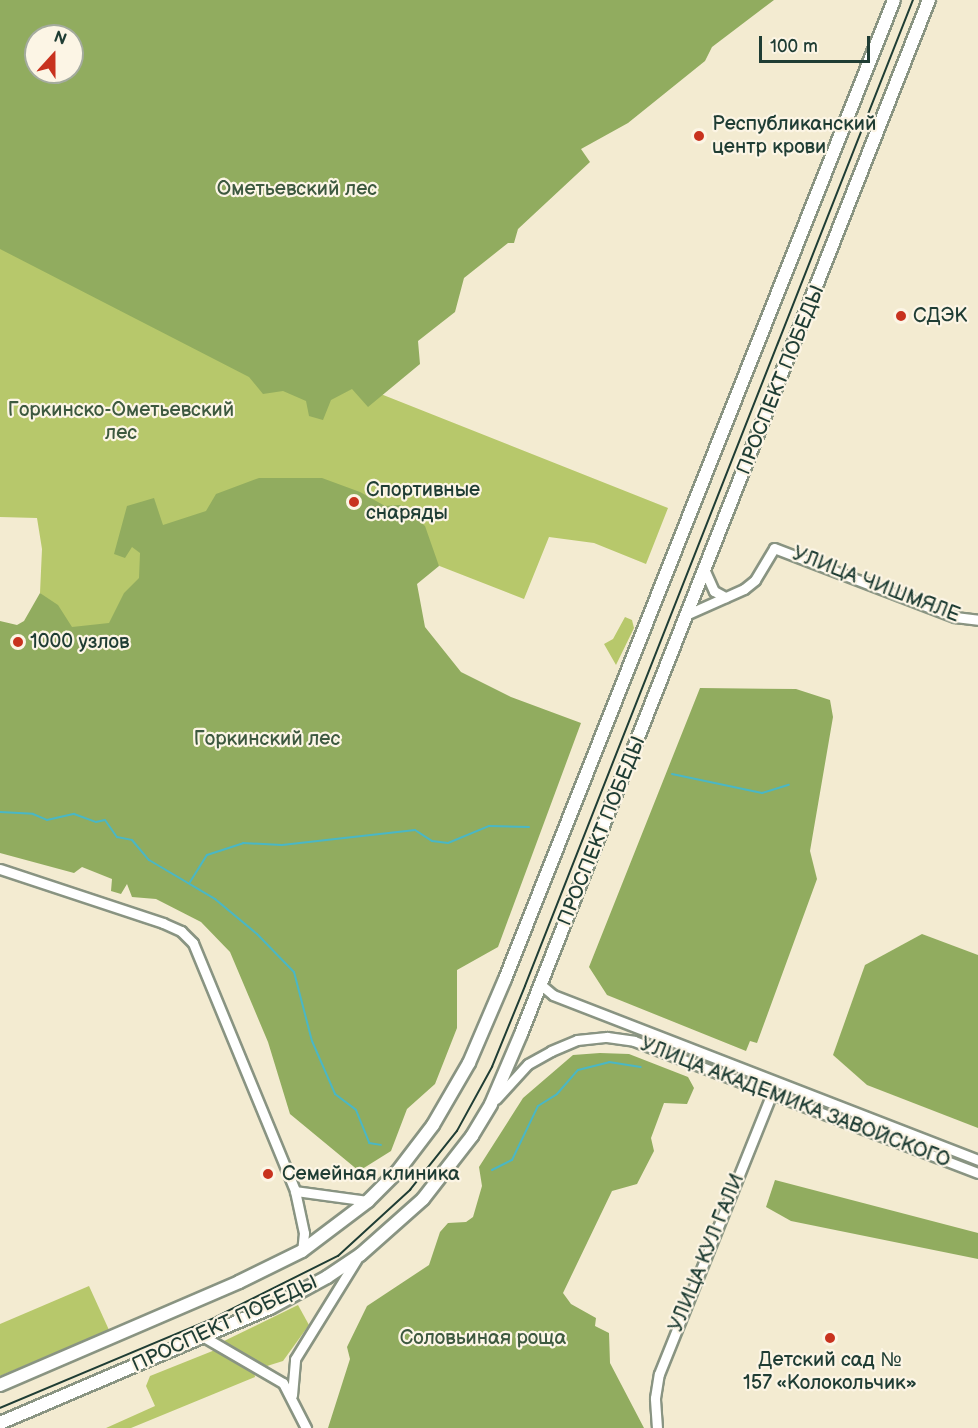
<!DOCTYPE html>
<meta charset="utf-8">
<style>
body{margin:0}
#map{position:relative;width:978px;height:1428px;overflow:hidden;background:#f3ebd1;font-family:"Balsamiq Sans",sans-serif}
div>[style]{position:absolute}
[style*='--x']{left:calc(var(--x)*1px);top:calc(var(--y)*1px);width:calc(var(--w)*1px);rotate:calc(var(--a)*1deg)}
.green>*{inset:0;background:#b7c86b}
.forest>*{inset:0;background:#91ac5f}
.stream>*{height:2px;margin:-1px;padding:0 1px;transform-origin:1px;border-radius:1px;background:#4ab7c5}
.roads{filter:drop-shadow(2px 0 #899482) drop-shadow(-2px 0 #899482) drop-shadow(0 2px #899482) drop-shadow(0 -2px #899482)}
.minor>*{height:9px;margin:-4.5px;padding:0 4.5px;transform-origin:4.5px;border-radius:4.5px;background:#fff}
.major>*{height:12px;margin:-6px;padding:0 6px;transform-origin:6px;border-radius:6px;background:#fff}
.tram>*{height:1.5px;margin:-0.75px;padding:0 0.75px;transform-origin:0.75px;border-radius:0.75px;background:#1f3d34}
.dots>*{width:16px;height:16px;translate:-50% -50%;box-sizing:border-box;border:3px solid #fcf5e5;border-radius:50%}
span{translate:-50% -50%;white-space:nowrap;text-align:center;line-height:1.15;-webkit-text-stroke:4.5px #fcf5e5;paint-order:stroke}
.poi-label{font-size:20px;color:#1f3d34}
.left{translate:0 -50%;text-align:left}
.park-label{font-size:20px;color:#3d593f}
.street-label{font-size:20px;color:#1f3d34}
.north{position:absolute;left:24px;top:24px;width:60px;height:60px;box-sizing:border-box;background:#fcf5e5;border:2px solid #a4ab9e;border-radius:50%;rotate:21deg;font-size:16px;font-weight:700;line-height:24px;text-align:center;color:#1f3d34}
.north::after{content:'';display:block;margin:auto;width:21px;height:27px;background:#c8321e;clip-path:polygon(50% 0,100% 100%,50% 72%,0 100%)}
.scale{position:absolute;left:759px;top:36px;width:111px;height:27px;box-sizing:border-box;border:3px solid #1f3d34;border-top:0;padding-left:8px;font-size:18px;line-height:21px;white-space:nowrap;color:#1f3d34;-webkit-text-stroke:4px #fcf5e5;paint-order:stroke}
</style>
<div id="map">
<div class="green">
<i style="clip-path:polygon(0 243px,668px 508px,646px 564px,594px 543px,549px 537px,524px 599px,437px 565px,207px 511px,111px 625px,71px 630px,40px 593px,42px 549px,37px 518px,0 517px)"></i>
<i style="clip-path:polygon(625px 617px,632px 620px,634px 628px,616px 665px,604px 644px,613px 639px)"></i>
<i style="clip-path:polygon(89px 1286px,109px 1330px,0 1376px,0 1324px)"></i>
<i style="clip-path:polygon(298px 1305px,309px 1325px,283px 1361px,267px 1366px,222px 1342px)"></i>
<i style="clip-path:polygon(215px 1350px,254px 1371px,255px 1377px,131px 1428px,106px 1428px,155px 1406px,146px 1386px,150px 1376px)"></i>
</div>
<div class="forest">
<i style="clip-path:polygon(evenodd,0 0,774px 0,712px 47px,705px 61px,628px 123px,581px 149px,590px 162px,518px 229px,514px 243px,508px 243px,464px 278px,455px 312px,418px 341px,420px 364px,368px 407px,352px 389px,331px 400px,323px 420px,309px 416px,306px 401px,283px 391px,263px 394px,249px 377px,0 249px,0 0,36px 36px,72px 36px,72px 72px,36px 72px,36px 36px)"></i>
<i style="clip-path:polygon(259px 478px,322px 478px,360px 492px,385px 506px,400px 505px,425px 526px,439px 566px,417px 584px,425px 627px,461px 672px,511px 697px,581px 723px,498px 947px,457px 970px,457px 1028px,435px 1084px,407px 1109px,391px 1151px,359px 1171px,290px 1114px,268px 1042px,230px 952px,201px 922px,156px 899px,132px 897px,127px 884px,121px 894px,111px 891px,112px 879px,82px 867px,74px 873px,0 853px,0 621px,17px 625px,24px 621px,40px 593px,58px 605px,72px 627px,109px 623px,124px 593px,139px 578px,140px 553px,132px 547px,125px 558px,114px 554px,127px 506px,154px 498px,163px 525px,206px 511px,216px 494px)"></i>
<i style="clip-path:polygon(700px 688px,796px 689px,830px 700px,833px 717px,810px 851px,817px 879px,757px 1043px,750px 1041px,746px 1051px,607px 995px,589px 967px)"></i>
<i style="clip-path:polygon(922px 934px,978px 955px,978px 1128px,867px 1085px,833px 1055px,865px 965px)"></i>
<i style="clip-path:polygon(600px 1053px,629px 1054px,688px 1077px,694px 1088px,687px 1104px,664px 1103px,651px 1138px,654px 1151px,637px 1184px,612px 1191px,563px 1293px,571px 1304px,596px 1318px,595px 1326px,609px 1333px,610px 1363px,644px 1428px,328px 1428px,350px 1359px,347px 1347px,367px 1306px,429px 1265px,440px 1232px,448px 1223px,466px 1222px,473px 1217px,482px 1186px,479px 1167px,523px 1098px,573px 1055px)"></i>
<i style="clip-path:polygon(775px 1180px,978px 1233px,978px 1259px,791px 1221px,766px 1207px)"></i>
</div>
<div class="stream">
<i style="--x:672;--y:774;--w:92;--a:11.9"></i>
<i style="--x:762;--y:793;--w:28;--a:-17"></i>
<i style="--x:0;--y:812;--w:33;--a:3"></i>
<i style="--x:33;--y:814;--w:15;--a:23"></i>
<i style="--x:47;--y:820;--w:28;--a:-13"></i>
<i style="--x:74;--y:814;--w:23;--a:20"></i>
<i style="--x:96;--y:822;--w:9;--a:-13"></i>
<i style="--x:105;--y:820;--w:21;--a:55"></i>
<i style="--x:117;--y:837;--w:15;--a:11"></i>
<i style="--x:132;--y:840;--w:26;--a:50"></i>
<i style="--x:149;--y:860;--w:77;--a:30.6"></i>
<i style="--x:215;--y:899;--w:55;--a:39.8"></i>
<i style="--x:257;--y:934;--w:53;--a:45.8"></i>
<i style="--x:294;--y:972;--w:71;--a:75.4"></i>
<i style="--x:312;--y:1041;--w:58;--a:66.5"></i>
<i style="--x:335;--y:1094;--w:26;--a:37"></i>
<i style="--x:356;--y:1110;--w:35;--a:68"></i>
<i style="--x:369;--y:1143;--w:12;--a:9"></i>
<i style="--x:190;--y:882;--w:32;--a:-58"></i>
<i style="--x:207;--y:855;--w:38;--a:-18"></i>
<i style="--x:243;--y:843;--w:39;--a:3"></i>
<i style="--x:282;--y:845;--w:134;--a:-6.4"></i>
<i style="--x:415;--y:830;--w:20;--a:33"></i>
<i style="--x:432;--y:841;--w:16;--a:7"></i>
<i style="--x:448;--y:843;--w:44;--a:-22.5"></i>
<i style="--x:489;--y:826;--w:40;--a:1.4"></i>
<i style="--x:492;--y:1170;--w:22;--a:-27"></i>
<i style="--x:512;--y:1160;--w:60;--a:-64.3"></i>
<i style="--x:538;--y:1106;--w:22;--a:-32"></i>
<i style="--x:557;--y:1094;--w:32;--a:-49"></i>
<i style="--x:578;--y:1070;--w:32;--a:-14"></i>
<i style="--x:609;--y:1062;--w:32;--a:9"></i>
</div>
<div class="roads">
<div class="minor">
<i style="--x:705;--y:571;--w:22;--a:66"></i>
<i style="--x:714;--y:591;--w:13;--a:29"></i>
<i style="--x:688;--y:614;--w:61;--a:-24.1"></i>
<i style="--x:744;--y:589;--w:14;--a:-39"></i>
<i style="--x:755;--y:580;--w:37;--a:-59"></i>
<i style="--x:774;--y:548;--w:194;--a:20.9"></i>
<i style="--x:955;--y:617;--w:23;--a:7"></i>
<i style="--x:0;--y:869;--w:172;--a:18.3"></i>
<i style="--x:163;--y:923;--w:20;--a:24"></i>
<i style="--x:181;--y:931;--w:17;--a:45"></i>
<i style="--x:193;--y:943;--w:268;--a:67.6"></i>
<i style="--x:295;--y:1191;--w:43;--a:77.9"></i>
<i style="--x:304;--y:1233;--w:18;--a:96"></i>
<i style="--x:540;--y:984;--w:17;--a:40"></i>
<i style="--x:553;--y:995;--w:456;--a:21.2"></i>
<i style="--x:496;--y:1099;--w:47;--a:-47.6"></i>
<i style="--x:528;--y:1064;--w:26;--a:-29"></i>
<i style="--x:551;--y:1051;--w:28;--a:-23"></i>
<i style="--x:577;--y:1040;--w:30;--a:-6"></i>
<i style="--x:607;--y:1037;--w:27;--a:8"></i>
<i style="--x:634;--y:1041;--w:368;--a:21"></i>
<i style="--x:295;--y:1191;--w:74;--a:7.8"></i>
<i style="--x:204;--y:1337;--w:91;--a:30.2"></i>
<i style="--x:283;--y:1383;--w:51;--a:62.9"></i>
<i style="--x:292;--y:1395;--w:36;--a:-85"></i>
<i style="--x:295;--y:1359;--w:120;--a:-58.3"></i>
<i style="--x:657;--y:1428;--w:30;--a:-94"></i>
<i style="--x:655;--y:1398;--w:24;--a:-81"></i>
<i style="--x:659;--y:1374;--w:306;--a:-68.1"></i>
</div>
<div class="major">
<i style="--x:0;--y:1385;--w:260;--a:-23.3"></i>
<i style="--x:239;--y:1282;--w:70;--a:-26.2"></i>
<i style="--x:302;--y:1251;--w:83;--a:-37.1"></i>
<i style="--x:368;--y:1201;--w:42;--a:-45"></i>
<i style="--x:398;--y:1171;--w:58;--a:-52.7"></i>
<i style="--x:433;--y:1125;--w:72;--a:-59.9"></i>
<i style="--x:469;--y:1063;--w:91;--a:-66.8"></i>
<i style="--x:505;--y:979;--w:1053;--a:-68.33"></i>
<i style="--x:0;--y:1423;--w:293;--a:-23.1"></i>
<i style="--x:270;--y:1308;--w:65;--a:-28.5"></i>
<i style="--x:327;--y:1277;--w:40;--a:-34"></i>
<i style="--x:360;--y:1255;--w:84;--a:-41.6"></i>
<i style="--x:423;--y:1199;--w:80;--a:-52.1"></i>
<i style="--x:472;--y:1136;--w:37;--a:-59"></i>
<i style="--x:491;--y:1104;--w:76;--a:-66.8"></i>
<i style="--x:521;--y:1034;--w:1112;--a:-68.47"></i>
</div>
</div>
<div class="tram">
<i style="--x:0;--y:1408;--w:234;--a:-22.8"></i>
<i style="--x:216;--y:1317;--w:136;--a:-26.6"></i>
<i style="--x:338;--y:1256;--w:98;--a:-42.5"></i>
<i style="--x:410;--y:1190;--w:75;--a:-51.5"></i>
<i style="--x:457;--y:1131;--w:73;--a:-61.3"></i>
<i style="--x:492;--y:1067;--w:87;--a:-67.8"></i>
<i style="--x:525;--y:986;--w:1060;--a:-68.52"></i>
</div>
<div class="dots">
<i style="left:699px;top:136px;background:#c8321e"></i>
<i style="left:901px;top:316px;background:#c8321e"></i>
<i style="left:354px;top:502px;background:#c8321e"></i>
<i style="left:18px;top:642px;background:#c8321e"></i>
<i style="left:268px;top:1174px;background:#c8321e"></i>
<i style="left:830px;top:1338px;background:#c8321e"></i>
</div>
<div class="poi-label">
<span class="left" style="left:712px;top:136px">Республиканский<br>центр крови</span>
<span class="left" style="left:913px;top:316px">СДЭК</span>
<span class="left" style="left:366px;top:502px">Спортивные<br>снаряды</span>
<span class="left" style="left:30px;top:642px">1000 узлов</span>
<span class="left" style="left:282px;top:1174px">Семейная клиника</span>
<span style="left:830px;top:1372px">Детский сад №<br>157 «Колокольчик»</span>
</div>
<div class="park-label">
<span style="left:297px;top:189px">Ометьевский лес</span>
<span style="left:121px;top:422px">Горкинско-Ометьевский<br>лес</span>
<span style="left:267px;top:739px">Горкинский лес</span>
<span style="left:483px;top:1338px">Соловьиная роща</span>
</div>
<div class="street-label">
<span style="left:781px;top:380px;rotate:-68deg">ПРОСПЕКТ ПОБЕДЫ</span>
<span style="left:876px;top:585px;rotate:21deg">УЛИЦА ЧИШМЯЛЕ</span>
<span style="left:602px;top:831px;rotate:-68deg">ПРОСПЕКТ ПОБЕДЫ</span>
<span style="left:795px;top:1103px;rotate:21deg">УЛИЦА АКАДЕМИКА ЗАВОЙСКОГО</span>
<span style="left:707px;top:1253px;rotate:-68deg">УЛИЦА КУЛ ГАЛИ</span>
<span style="left:225px;top:1324px;rotate:-25deg">ПРОСПЕКТ ПОБЕДЫ</span>
</div>
<div class="north">N</div>
<div class="scale">100 m</div>
</div>
